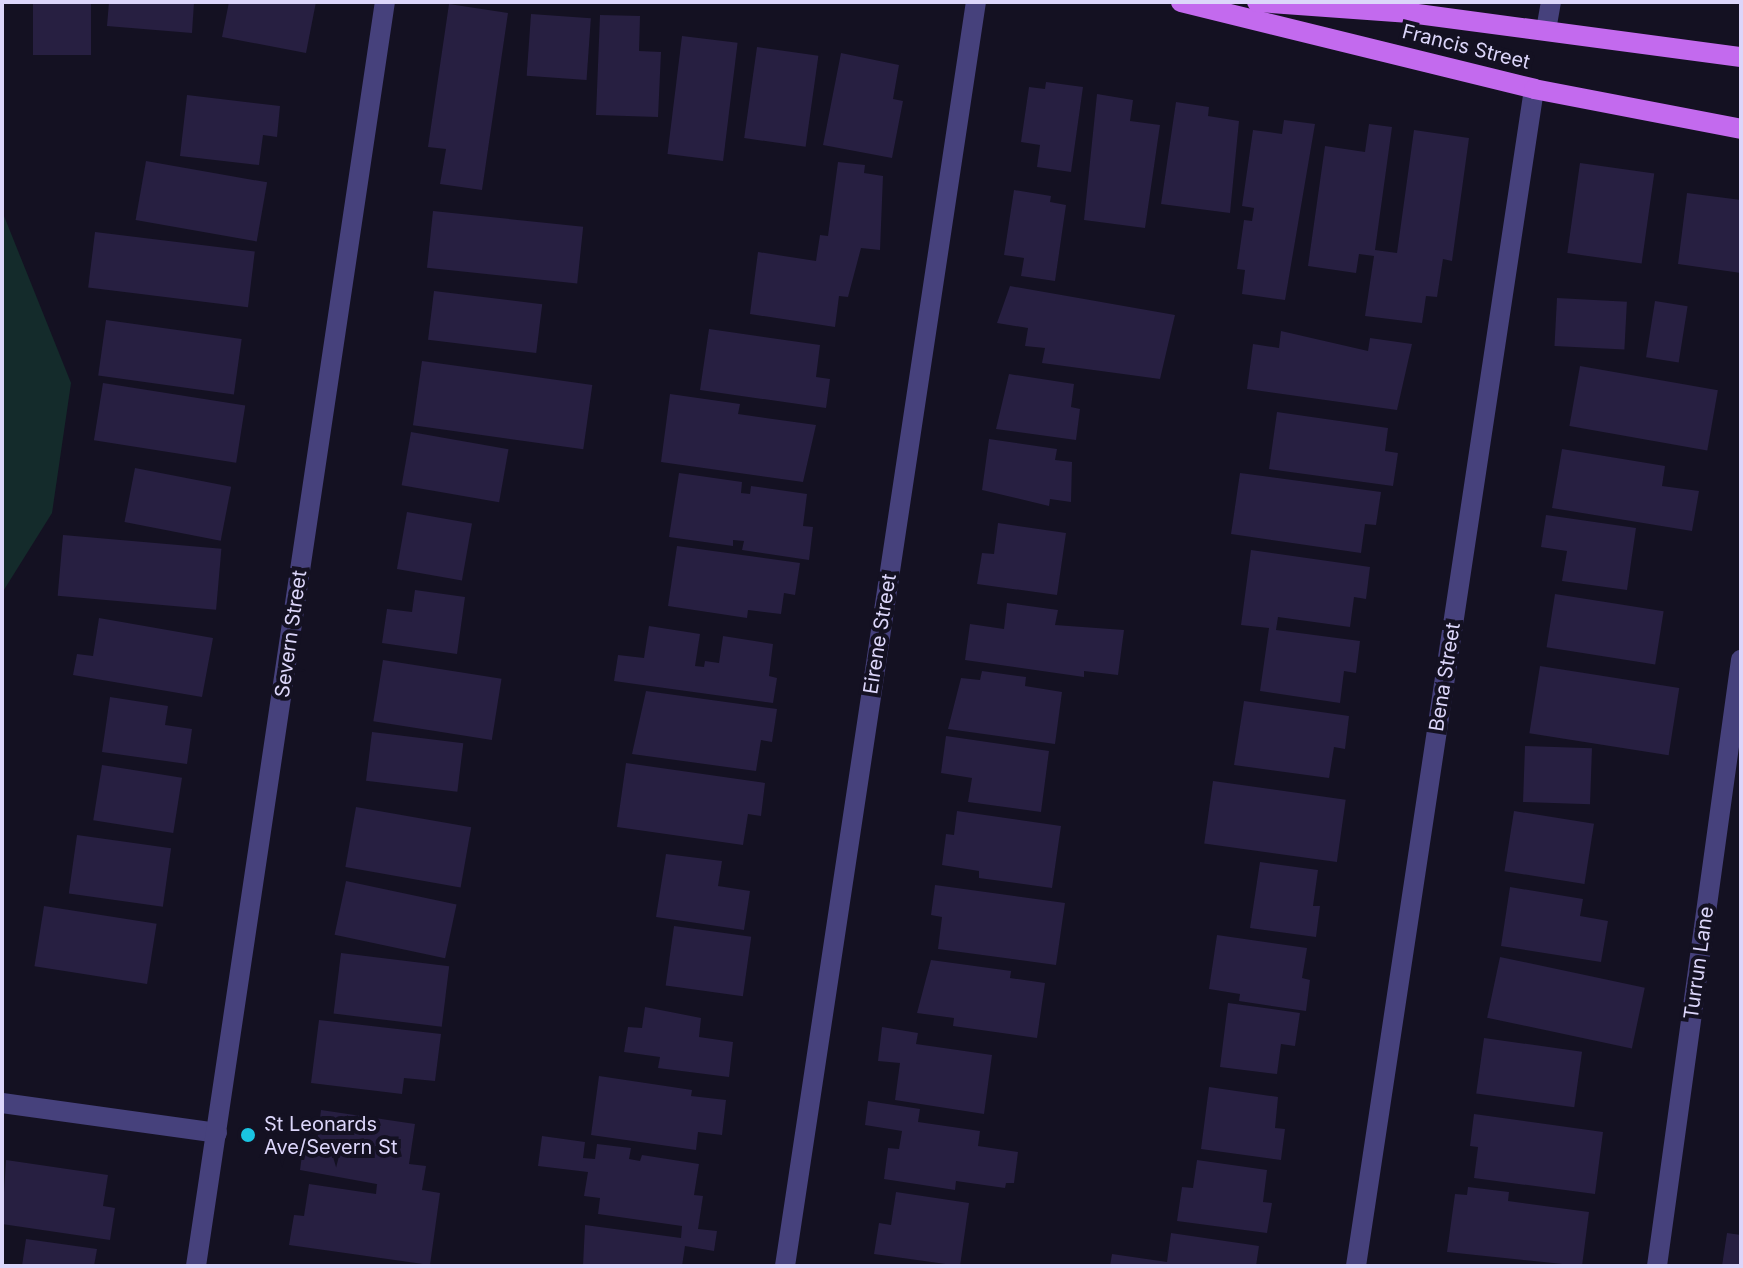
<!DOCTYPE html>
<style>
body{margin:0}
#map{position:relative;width:1743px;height:1268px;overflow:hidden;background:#141122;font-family:Inter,sans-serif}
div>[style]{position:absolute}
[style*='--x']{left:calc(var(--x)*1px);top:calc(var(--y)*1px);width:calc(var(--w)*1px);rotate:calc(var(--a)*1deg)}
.green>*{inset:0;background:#142b2b}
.building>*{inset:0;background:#271f41;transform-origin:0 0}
.minor>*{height:20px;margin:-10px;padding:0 10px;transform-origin:10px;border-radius:10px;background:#46417c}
.major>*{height:20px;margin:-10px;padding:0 10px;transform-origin:10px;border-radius:10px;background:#c36aee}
.dots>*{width:22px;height:22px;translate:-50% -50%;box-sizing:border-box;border:4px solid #141122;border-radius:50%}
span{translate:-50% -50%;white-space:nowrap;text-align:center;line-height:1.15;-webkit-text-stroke:8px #141122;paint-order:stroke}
.street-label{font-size:20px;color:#dcd6fa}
.poi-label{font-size:20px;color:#dcd6fa}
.left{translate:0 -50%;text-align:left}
.frame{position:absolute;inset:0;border:4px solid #dcd6fa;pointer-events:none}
</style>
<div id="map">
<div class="green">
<i style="clip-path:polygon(2px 211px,71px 383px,52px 513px,2px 593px)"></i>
</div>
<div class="building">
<i style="left:33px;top:2px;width:58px;height:53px"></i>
<i style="clip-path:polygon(109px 2px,194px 2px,192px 33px,107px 26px)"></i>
<i style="clip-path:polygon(229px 2px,316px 2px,306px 53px,222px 37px)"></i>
<i style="clip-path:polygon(449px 4px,508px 13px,482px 190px,440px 184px,446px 149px,428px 147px)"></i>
<i style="left:531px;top:14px;width:60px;height:62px;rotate:4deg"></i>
<i style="clip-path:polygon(600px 15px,640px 16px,639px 51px,661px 52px,658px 117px,596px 115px)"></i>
<i style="left:682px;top:36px;width:56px;height:119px;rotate:7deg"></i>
<i style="left:757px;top:47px;width:62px;height:92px;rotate:8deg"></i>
<i style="clip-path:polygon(841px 53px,899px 65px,893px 99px,903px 101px,892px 158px,823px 145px)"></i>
<i style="clip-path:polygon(1046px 82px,1083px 87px,1071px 172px,1037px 167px,1040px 145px,1021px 142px,1029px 87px,1045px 89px)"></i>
<i style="clip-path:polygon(1097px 94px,1133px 100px,1130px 121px,1160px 125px,1145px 228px,1084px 220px)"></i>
<i style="clip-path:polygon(187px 95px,280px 106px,277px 137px,263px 135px,259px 165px,180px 156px)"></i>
<i style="clip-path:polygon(1176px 102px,1209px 107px,1208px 116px,1239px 121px,1230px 213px,1161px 204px)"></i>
<i style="clip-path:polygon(1284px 120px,1315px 124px,1285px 300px,1242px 294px,1245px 270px,1237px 269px,1244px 220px,1252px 221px,1254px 208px,1242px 206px,1253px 130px,1282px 134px)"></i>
<i style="clip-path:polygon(1369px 124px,1392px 127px,1375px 250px,1397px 253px,1414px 130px,1469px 138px,1452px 261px,1443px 259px,1437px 297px,1426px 296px,1422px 323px,1365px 316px,1374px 256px,1359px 254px,1356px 273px,1308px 266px,1325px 146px,1365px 152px)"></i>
<i style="left:146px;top:161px;width:123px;height:60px;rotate:10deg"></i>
<i style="clip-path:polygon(838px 162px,865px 165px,864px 173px,883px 176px,880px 250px,861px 248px,848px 297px,839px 296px,835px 327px,750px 314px,758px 252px,816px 261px,820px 235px,828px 236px)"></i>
<i style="left:1580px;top:163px;width:75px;height:91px;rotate:8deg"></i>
<i style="clip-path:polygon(1014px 190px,1051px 196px,1050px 202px,1066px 205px,1055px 281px,1021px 276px,1024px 258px,1004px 255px)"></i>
<i style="clip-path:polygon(1687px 193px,1741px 200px,1741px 273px,1678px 264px)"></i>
<i style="left:433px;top:211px;width:151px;height:57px;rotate:6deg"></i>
<i style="left:95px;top:232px;width:161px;height:56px;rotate:7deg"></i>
<i style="clip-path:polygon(1010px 286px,1175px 315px,1160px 379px,1042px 363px,1045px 348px,1025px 346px,1028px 328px,997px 323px)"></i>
<i style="left:434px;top:291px;width:109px;height:49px;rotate:7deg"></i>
<i style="left:1557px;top:298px;width:70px;height:48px;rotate:3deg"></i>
<i style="left:1655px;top:301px;width:33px;height:57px;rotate:9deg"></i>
<i style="left:106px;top:320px;width:137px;height:56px;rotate:8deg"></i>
<i style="clip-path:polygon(709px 329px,820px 345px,816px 377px,830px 379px,826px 408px,700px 390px)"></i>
<i style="clip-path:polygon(1281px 331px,1368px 351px,1370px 338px,1412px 344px,1397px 410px,1247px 389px,1253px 344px,1279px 348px)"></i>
<i style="left:422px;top:361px;width:172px;height:65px;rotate:8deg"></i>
<i style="left:1580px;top:366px;width:140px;height:61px;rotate:10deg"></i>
<i style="clip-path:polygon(1009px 374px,1074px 384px,1071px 407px,1080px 409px,1076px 440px,996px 429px)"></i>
<i style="left:103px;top:383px;width:144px;height:58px;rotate:9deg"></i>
<i style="clip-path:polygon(670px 394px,740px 404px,738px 414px,816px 425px,803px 482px,661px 462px)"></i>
<i style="clip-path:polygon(1277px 412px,1388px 428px,1385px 451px,1398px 453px,1393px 486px,1269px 469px)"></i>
<i style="left:411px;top:432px;width:99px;height:54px;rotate:10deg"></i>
<i style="clip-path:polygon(989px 439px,1057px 449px,1055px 460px,1072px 462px,1071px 502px,1050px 499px,1049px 506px,982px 490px)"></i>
<i style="clip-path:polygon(1562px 449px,1665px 466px,1662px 486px,1699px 491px,1692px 531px,1552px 508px)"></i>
<i style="left:135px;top:468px;width:98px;height:55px;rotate:11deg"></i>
<i style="clip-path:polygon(679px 473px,742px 482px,741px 493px,750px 494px,751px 486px,807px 494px,803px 526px,813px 527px,809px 560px,742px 550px,744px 541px,733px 540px,733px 546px,669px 537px)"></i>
<i style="clip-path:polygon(1240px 473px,1381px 492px,1376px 525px,1365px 524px,1361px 553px,1231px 534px)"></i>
<i style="left:407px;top:512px;width:66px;height:58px;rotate:10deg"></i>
<i style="clip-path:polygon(1546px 515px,1636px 528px,1627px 590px,1562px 581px,1567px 551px,1541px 547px)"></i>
<i style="clip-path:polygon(998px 523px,1066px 533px,1057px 595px,977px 584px,982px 553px,994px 554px)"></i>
<i style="left:63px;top:535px;width:159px;height:61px;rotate:5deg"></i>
<i style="clip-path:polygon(677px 546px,800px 563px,795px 595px,784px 593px,781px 614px,748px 610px,747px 618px,668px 606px)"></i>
<i style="clip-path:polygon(1251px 550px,1370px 567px,1366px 599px,1354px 597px,1350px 627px,1278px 617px,1276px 630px,1360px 641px,1356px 673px,1344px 671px,1340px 703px,1260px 691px,1269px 628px,1241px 625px)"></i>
<i style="clip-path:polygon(415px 590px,465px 597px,457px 654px,382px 643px,387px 609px,412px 612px)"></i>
<i style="left:1555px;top:594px;width:110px;height:54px;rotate:9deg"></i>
<i style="clip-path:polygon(1007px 603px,1058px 610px,1055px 625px,1124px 630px,1118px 675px,1084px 671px,1084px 677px,965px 660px,970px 624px,1004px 629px)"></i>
<i style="clip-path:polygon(99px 618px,213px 638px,202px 697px,73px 675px,77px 654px,93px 656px)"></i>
<i style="clip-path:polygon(649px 626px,700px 634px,695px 666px,704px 667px,705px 661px,719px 663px,723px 636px,773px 644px,769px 676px,777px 678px,773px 703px,614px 681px,618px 655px,644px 658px)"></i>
<i style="left:383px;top:660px;width:120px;height:62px;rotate:9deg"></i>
<i style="left:1540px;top:666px;width:141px;height:68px;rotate:9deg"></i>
<i style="clip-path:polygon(982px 671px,1026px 677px,1025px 686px,1062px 692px,1055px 744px,948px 729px,961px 678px,980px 680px)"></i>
<i style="clip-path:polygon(646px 691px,777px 709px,772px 742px,761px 740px,756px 771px,632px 754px)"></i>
<i style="clip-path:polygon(110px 697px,168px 706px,165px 725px,192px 729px,187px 764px,102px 752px)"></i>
<i style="clip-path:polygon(1244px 701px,1349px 716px,1345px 749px,1334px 747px,1329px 778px,1234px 765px)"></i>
<i style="left:372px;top:732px;width:92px;height:49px;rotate:7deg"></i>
<i style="clip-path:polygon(946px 736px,1049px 751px,1041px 812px,968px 802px,972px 778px,941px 773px)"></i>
<i style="left:1525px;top:746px;width:67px;height:56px;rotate:2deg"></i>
<i style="clip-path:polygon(626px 763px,765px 783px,761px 816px,748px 814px,743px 845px,617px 827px)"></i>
<i style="left:102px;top:765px;width:81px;height:56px;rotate:9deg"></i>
<i style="left:1213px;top:781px;width:134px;height:63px;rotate:8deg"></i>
<i style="left:356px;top:807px;width:117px;height:61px;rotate:10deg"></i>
<i style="clip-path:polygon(957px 811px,1061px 826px,1052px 888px,979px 878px,979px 871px,942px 865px,946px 834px,954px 835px)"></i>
<i style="left:1514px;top:811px;width:81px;height:61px;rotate:9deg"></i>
<i style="left:77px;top:835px;width:95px;height:59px;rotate:8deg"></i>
<i style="clip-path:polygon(666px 854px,722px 861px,718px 886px,750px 891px,744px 930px,656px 917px)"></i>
<i style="clip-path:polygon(1260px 862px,1318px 870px,1313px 906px,1320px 906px,1316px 937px,1250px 928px)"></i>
<i style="left:346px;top:881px;width:113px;height:55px;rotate:12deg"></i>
<i style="clip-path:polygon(935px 885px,1065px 903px,1056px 965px,938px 949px,942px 917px,931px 915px)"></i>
<i style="clip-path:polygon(1510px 887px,1583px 899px,1580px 916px,1608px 921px,1601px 962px,1501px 946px)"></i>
<i style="left:44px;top:906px;width:114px;height:61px;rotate:9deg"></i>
<i style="left:674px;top:926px;width:78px;height:60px;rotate:8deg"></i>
<i style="clip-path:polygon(1217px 935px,1307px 948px,1302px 978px,1310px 980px,1306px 1011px,1239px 1001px,1240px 994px,1209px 989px)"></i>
<i style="left:341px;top:953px;width:109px;height:61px;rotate:7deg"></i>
<i style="left:1500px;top:957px;width:148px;height:62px;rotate:12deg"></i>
<i style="clip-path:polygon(931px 960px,1011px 971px,1010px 978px,1045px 983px,1037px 1038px,953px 1026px,954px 1018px,917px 1013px)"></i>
<i style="clip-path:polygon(1228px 1003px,1300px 1013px,1295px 1046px,1281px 1044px,1277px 1074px,1220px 1067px)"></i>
<i style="clip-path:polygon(645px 1007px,701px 1018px,699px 1037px,733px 1042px,729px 1077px,658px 1068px,660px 1057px,624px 1052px,628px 1027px,642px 1028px)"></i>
<i style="clip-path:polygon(319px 1020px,441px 1034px,435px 1081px,404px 1078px,402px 1094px,311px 1083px)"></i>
<i style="clip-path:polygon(882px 1027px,918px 1033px,916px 1044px,992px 1055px,984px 1114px,895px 1100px,900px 1063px,878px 1061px)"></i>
<i style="left:1484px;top:1038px;width:99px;height:56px;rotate:8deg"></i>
<i style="clip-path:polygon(599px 1076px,692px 1090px,691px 1096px,726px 1100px,722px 1135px,698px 1132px,696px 1150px,591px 1135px)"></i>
<i style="clip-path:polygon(1209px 1087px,1278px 1097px,1275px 1128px,1285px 1129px,1281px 1160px,1201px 1149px)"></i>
<i style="clip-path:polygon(868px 1101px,920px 1109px,918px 1122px,980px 1131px,978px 1146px,1018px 1152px,1014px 1183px,1006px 1183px,1005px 1188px,956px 1181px,955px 1190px,884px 1179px,888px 1148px,899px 1149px,902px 1131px,865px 1125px)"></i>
<i style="clip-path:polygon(321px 1110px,415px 1124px,409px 1164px,426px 1166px,422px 1190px,440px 1193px,430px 1265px,289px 1245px,294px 1215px,304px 1216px,309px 1184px,376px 1194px,377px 1184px,382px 1185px,300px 1170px,304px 1140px,317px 1142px)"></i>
<i style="clip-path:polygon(1474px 1114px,1603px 1132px,1595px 1194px,1474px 1178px,1478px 1147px,1470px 1146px)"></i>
<i style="clip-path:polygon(542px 1136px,585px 1142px,583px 1158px,595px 1159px,597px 1144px,631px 1148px,629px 1159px,640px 1161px,642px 1155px,699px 1164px,694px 1195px,703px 1196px,698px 1229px,717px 1231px,714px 1251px,685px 1246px,682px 1266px,583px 1266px,585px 1225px,681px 1238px,682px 1226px,598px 1214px,600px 1198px,584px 1196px,588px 1172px,538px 1166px)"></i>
<i style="clip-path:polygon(6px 1160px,108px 1175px,103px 1206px,115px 1208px,110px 1240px,2px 1224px)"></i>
<i style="clip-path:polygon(1197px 1160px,1267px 1170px,1263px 1202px,1272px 1203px,1267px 1233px,1177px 1221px,1182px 1187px,1193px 1188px)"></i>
<i style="clip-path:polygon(1468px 1187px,1509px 1192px,1508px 1201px,1589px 1212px,1582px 1266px,1447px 1252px,1455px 1194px,1467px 1195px)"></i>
<i style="clip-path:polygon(896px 1192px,969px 1203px,960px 1266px,874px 1254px,879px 1223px,891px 1225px)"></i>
<i style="clip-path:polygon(1171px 1233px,1259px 1246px,1256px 1266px,1110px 1266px,1112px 1254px,1167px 1262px)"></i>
<i style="clip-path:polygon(1727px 1233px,1741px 1235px,1741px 1266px,1722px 1266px)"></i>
<i style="clip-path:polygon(26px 1239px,97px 1249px,94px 1266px,22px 1266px)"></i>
</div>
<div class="minor">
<i style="--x:1546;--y:30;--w:28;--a:-80"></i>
<i style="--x:2;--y:1103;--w:217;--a:7.9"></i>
<i style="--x:196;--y:1266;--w:1278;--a:-81.5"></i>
<i style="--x:785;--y:1266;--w:1278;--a:-81.41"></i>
<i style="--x:1356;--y:1266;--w:1190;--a:-81.4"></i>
<i style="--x:1657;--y:1266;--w:612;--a:-82.11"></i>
</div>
<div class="major">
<i style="--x:1181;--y:2;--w:364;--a:13.8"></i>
<i style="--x:1534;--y:89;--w:211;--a:10.9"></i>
<i style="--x:1257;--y:2;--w:153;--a:4.1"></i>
<i style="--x:1410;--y:13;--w:334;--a:7.6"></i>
</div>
<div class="dots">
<i style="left:248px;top:1135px;background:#1ac4e2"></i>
</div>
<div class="street-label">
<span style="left:1466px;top:47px;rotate:14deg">Francis Street</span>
<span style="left:291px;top:634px;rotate:-82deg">Severn Street</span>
<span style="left:880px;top:634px;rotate:-81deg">Eirene Street</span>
<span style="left:1445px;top:677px;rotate:-81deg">Bena Street</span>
<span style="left:1699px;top:963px;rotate:-82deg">Turrun Lane</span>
</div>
<div class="poi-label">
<span class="left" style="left:264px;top:1136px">St Leonards<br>Ave/Severn St</span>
</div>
<div class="frame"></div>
</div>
